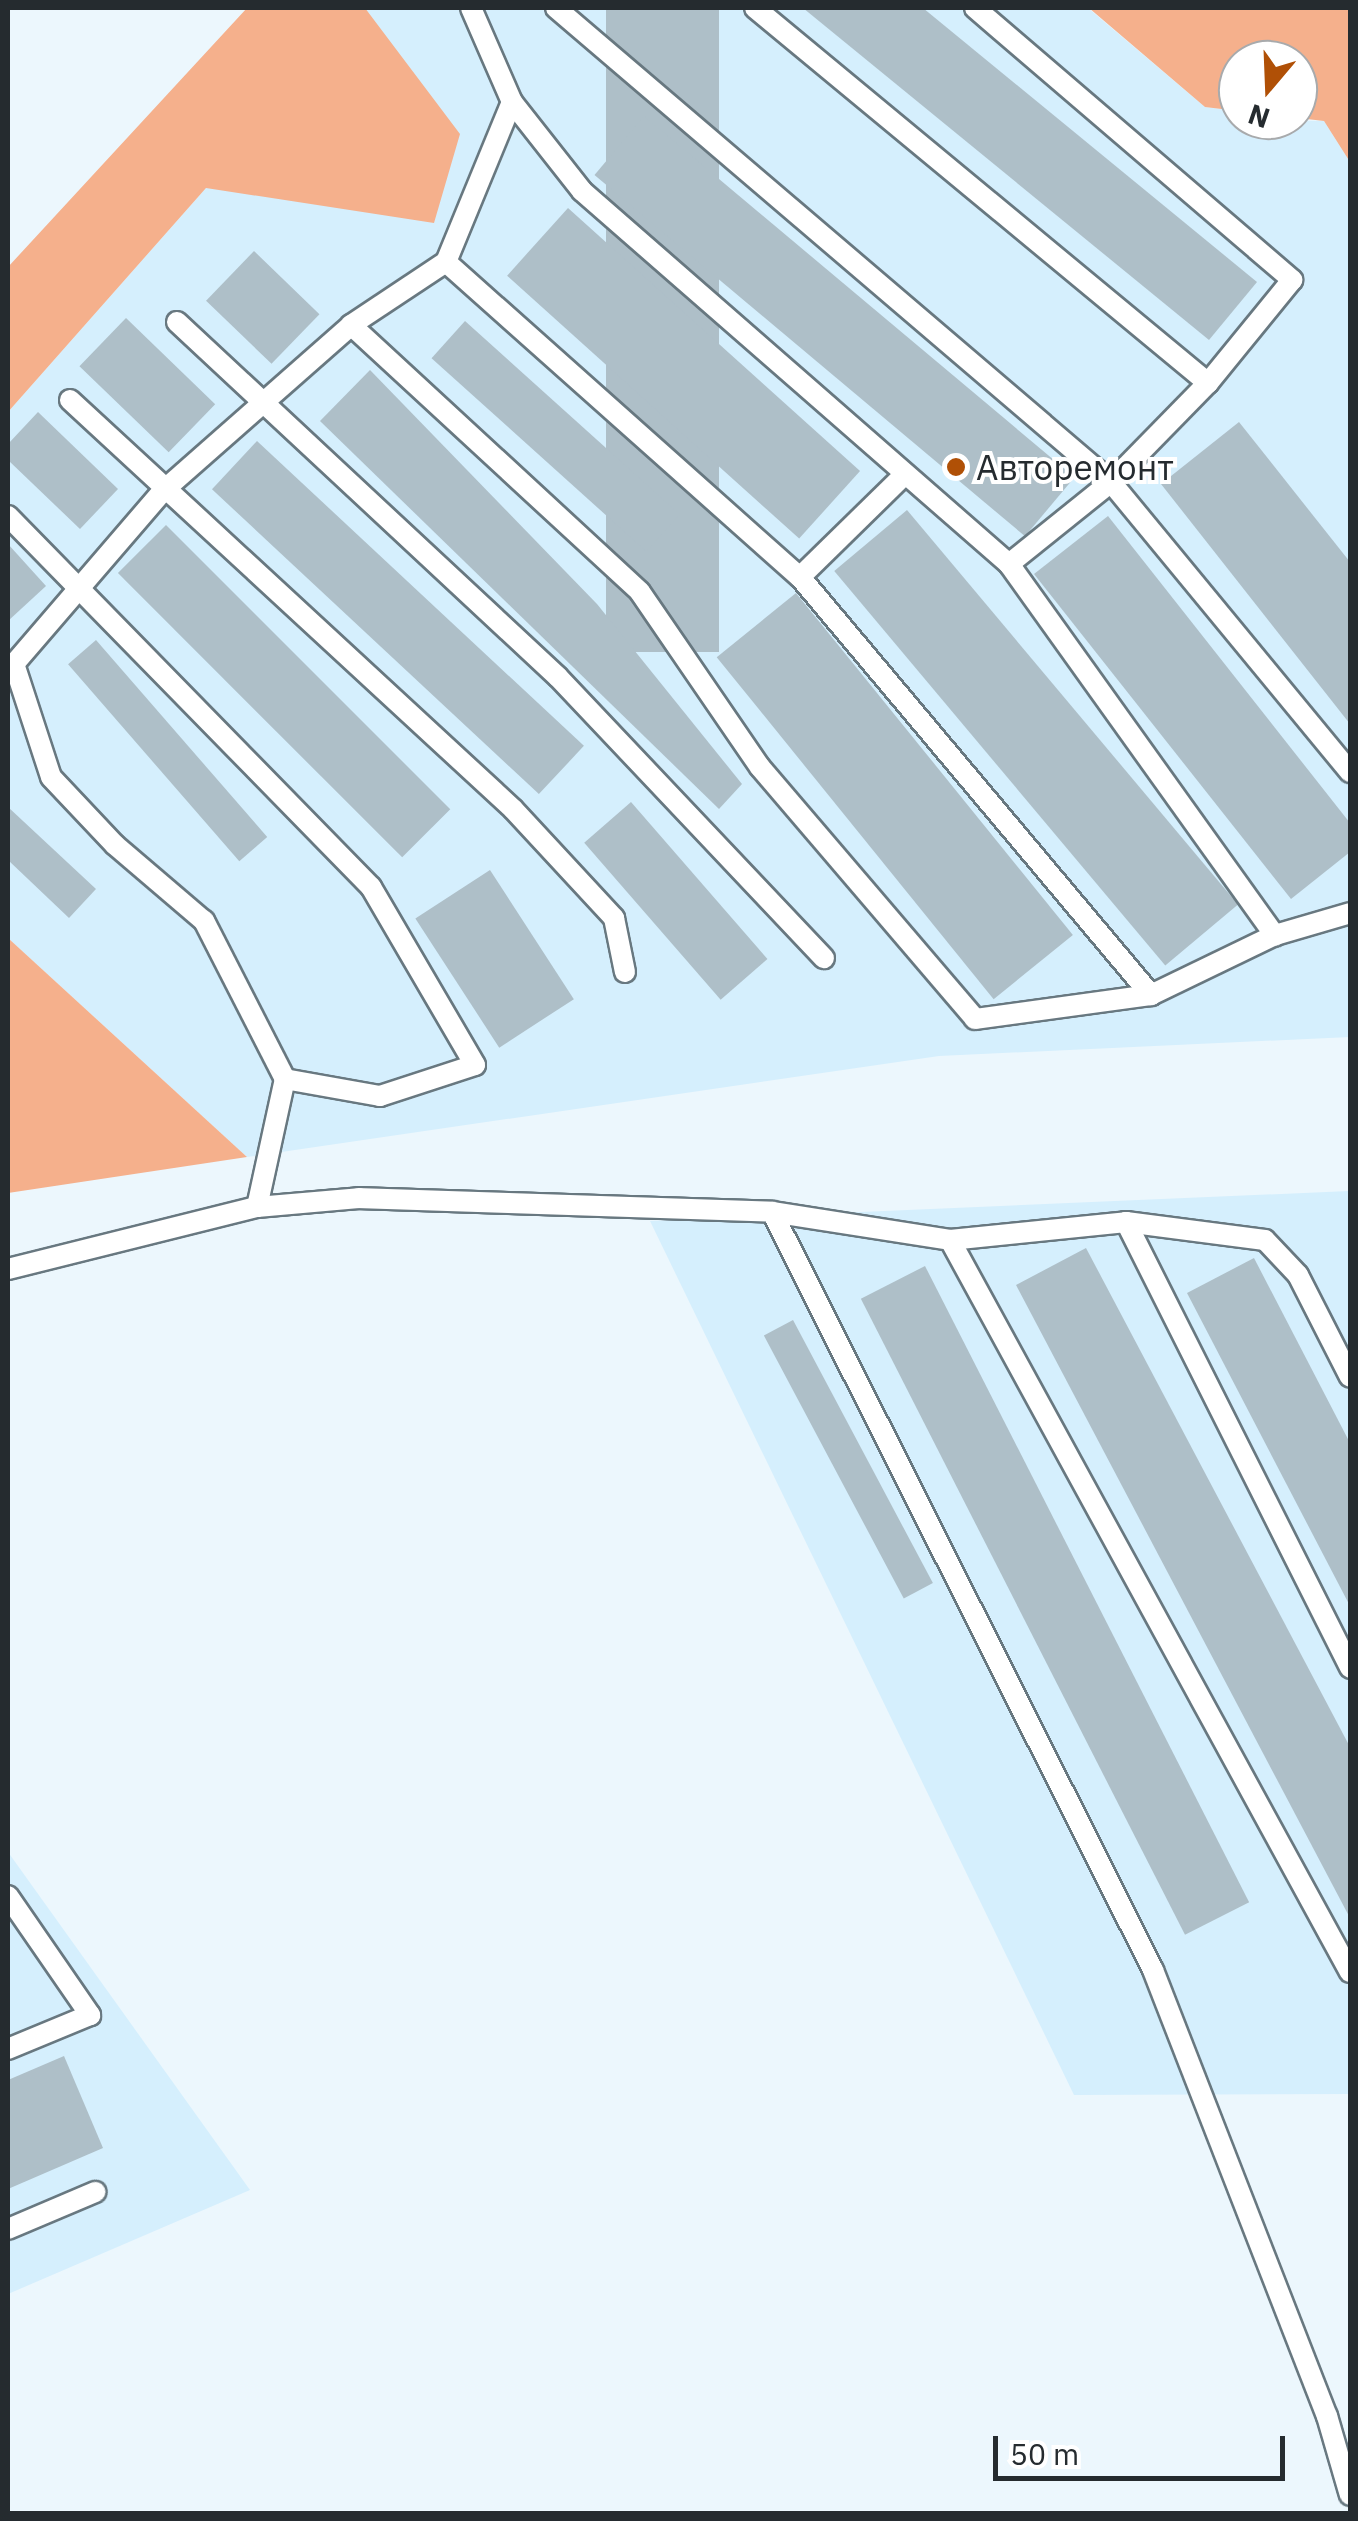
<!DOCTYPE html>
<meta charset="utf-8">
<style>
body{margin:0}
#map{position:relative;width:1358px;height:2521px;overflow:hidden;background:#ecf7fd;font-family:"IBM Plex Sans",sans-serif}
div>[style]{position:absolute}
[style*='--x']{left:calc(var(--x)*1px);top:calc(var(--y)*1px);width:calc(var(--w)*1px);rotate:calc(var(--a)*1deg)}
.built>*{inset:0;background:#d5effd}
.forest>*{inset:0;background:#f5b08c}
.building>*{inset:0;background:#aebfc8;transform-origin:0 0}
.roads{filter:drop-shadow(2px 0 #687880) drop-shadow(-2px 0 #687880) drop-shadow(0 2px #687880) drop-shadow(0 -2px #687880)}
.lane>*{height:20px;margin:-10px;padding:0 10px;transform-origin:10px;border-radius:10px;background:#fff}
.dots>*{width:28px;height:28px;translate:-50% -50%;box-sizing:border-box;border:5px solid #fff;border-radius:50%}
span{translate:-50% -50%;white-space:nowrap;text-align:center;line-height:1.15;-webkit-text-stroke:8px #fff;paint-order:stroke}
.poi-label{font-size:35px;color:#252b2f}
.left{translate:0 -50%;text-align:left}
.frame{position:absolute;inset:0;border:10px solid #252b2f;pointer-events:none}
.north{position:absolute;left:1218px;top:40px;width:100px;height:100px;box-sizing:border-box;background:#fff;border:2px solid #a8aaac;border-radius:50%;rotate:199deg;font-size:28px;font-weight:700;line-height:40px;text-align:center;color:#252b2f}
.north::after{content:'';display:block;margin:auto;width:35px;height:45px;background:#b05006;clip-path:polygon(50% 0,100% 100%,50% 72%,0 100%)}
.scale{position:absolute;left:993px;top:2436px;width:292px;height:45px;box-sizing:border-box;border:5px solid #252b2f;border-top:0;padding-left:12px;font-size:30px;line-height:35px;white-space:nowrap;color:#252b2f;-webkit-text-stroke:8px #fff;paint-order:stroke}
</style>
<div id="map">
<div class="built">
<i style="clip-path:polygon(329px 8px,1088px 8px,1205px 107px,1238px 111px,1238px 120px,1324px 121px,1350px 162px,1350px 1037px,939px 1056px,247px 1157px,8px 938px,8px 412px,206px 188px)"></i>
<i style="clip-path:polygon(1349px 1191px,1350px 2094px,1074px 2095px,650px 1221px)"></i>
<i style="clip-path:polygon(8px 1852px,250px 2190px,8px 2294px)"></i>
</div>
<div class="forest">
<i style="clip-path:polygon(247px 8px,365px 8px,460px 134px,434px 223px,206px 188px,8px 412px,8px 267px)"></i>
<i style="clip-path:polygon(1089px 8px,1350px 8px,1350px 162px,1324px 121px,1298px 118px,1298px 60px,1238px 60px,1238px 111px,1205px 107px)"></i>
<i style="clip-path:polygon(8px 938px,247px 1157px,8px 1193px)"></i>
</div>
<div class="building">
<i style="left:606px;top:8px;width:113px;height:644px"></i>
<i style="clip-path:polygon(803px 8px,923px 8px,1257px 282px,1209px 340px)"></i>
<i style="left:644px;top:116px;width:562px;height:77px;rotate:40deg"></i>
<i style="left:568px;top:208px;width:393px;height:91px;rotate:42deg"></i>
<i style="left:254px;top:251px;width:91px;height:69px;rotate:44deg"></i>
<i style="left:126px;top:318px;width:124px;height:67px;rotate:44deg"></i>
<i style="left:465px;top:321px;width:289px;height:50px;rotate:42deg"></i>
<i style="clip-path:polygon(370px 370px,597px 604px,742px 784px,719px 809px,320px 421px)"></i>
<i style="clip-path:polygon(38px 412px,118px 489px,80px 529px,8px 460px,8px 444px)"></i>
<i style="clip-path:polygon(1239px 422px,1350px 562px,1350px 724px,1161px 484px)"></i>
<i style="left:257px;top:441px;width:447px;height:66px;rotate:43deg"></i>
<i style="left:907px;top:510px;width:515px;height:95px;rotate:50deg"></i>
<i style="clip-path:polygon(1108px 516px,1350px 823px,1350px 852px,1291px 899px,1034px 574px)"></i>
<i style="left:166px;top:525px;width:402px;height:68px;rotate:45deg"></i>
<i style="clip-path:polygon(8px 544px,46px 586px,8px 621px)"></i>
<i style="left:796px;top:593px;width:440px;height:102px;rotate:51deg"></i>
<i style="left:96px;top:640px;width:261px;height:37px;rotate:49deg"></i>
<i style="left:631px;top:802px;width:208px;height:62px;rotate:49deg"></i>
<i style="clip-path:polygon(8px 807px,96px 889px,69px 918px,8px 860px)"></i>
<i style="left:490px;top:870px;width:154px;height:89px;rotate:57deg"></i>
<i style="clip-path:polygon(1086px 1248px,1350px 1747px,1350px 1918px,1016px 1285px)"></i>
<i style="clip-path:polygon(1254px 1258px,1350px 1443px,1350px 1606px,1187px 1293px)"></i>
<i style="left:925px;top:1266px;width:714px;height:72px;rotate:63deg"></i>
<i style="left:793px;top:1320px;width:298px;height:33px;rotate:62deg"></i>
<i style="clip-path:polygon(64px 2056px,103px 2148px,8px 2189px,8px 2080px)"></i>
</div>
<div class="roads">
<div class="lane">
<i style="--x:471;--y:8;--w:103;--a:66.4"></i>
<i style="--x:512;--y:102;--w:113;--a:51.8"></i>
<i style="--x:582;--y:191;--w:567;--a:41.14"></i>
<i style="--x:1009;--y:564;--w:457;--a:54.4"></i>
<i style="--x:1275;--y:935;--w:78;--a:-16.3"></i>
<i style="--x:556;--y:8;--w:730;--a:40.5"></i>
<i style="--x:1111;--y:482;--w:139;--a:-45.6"></i>
<i style="--x:1208;--y:383;--w:588;--a:-140.38"></i>
<i style="--x:975;--y:8;--w:418;--a:40.6"></i>
<i style="--x:1292;--y:280;--w:133;--a:129.2"></i>
<i style="--x:446;--y:262;--w:474;--a:41.7"></i>
<i style="--x:800;--y:577;--w:546;--a:49.98"></i>
<i style="--x:1151;--y:995;--w:138;--a:-25.8"></i>
<i style="--x:177;--y:322;--w:521;--a:42.98"></i>
<i style="--x:558;--y:677;--w:387;--a:46.6"></i>
<i style="--x:351;--y:325;--w:393;--a:42.7"></i>
<i style="--x:640;--y:592;--w:212;--a:55.6"></i>
<i style="--x:760;--y:767;--w:331;--a:49.5"></i>
<i style="--x:975;--y:1019;--w:178;--a:-7.8"></i>
<i style="--x:70;--y:400;--w:603;--a:42.71"></i>
<i style="--x:513;--y:809;--w:149;--a:47.2"></i>
<i style="--x:614;--y:918;--w:55;--a:78.5"></i>
<i style="--x:8;--y:516;--w:519;--a:45.62"></i>
<i style="--x:371;--y:887;--w:206;--a:59.7"></i>
<i style="--x:475;--y:1065;--w:100;--a:161.9"></i>
<i style="--x:380;--y:1096;--w:97;--a:-169.9"></i>
<i style="--x:1009;--y:564;--w:131;--a:-38.8"></i>
<i style="--x:1111;--y:482;--w:376;--a:50.5"></i>
<i style="--x:800;--y:577;--w:147;--a:-44.4"></i>
<i style="--x:257;--y:1207;--w:131;--a:-77.7"></i>
<i style="--x:285;--y:1079;--w:178;--a:-117.1"></i>
<i style="--x:204;--y:921;--w:117;--a:-139.5"></i>
<i style="--x:115;--y:845;--w:93;--a:-133.3"></i>
<i style="--x:51;--y:777;--w:119;--a:-108.1"></i>
<i style="--x:14;--y:664;--w:228;--a:-49.3"></i>
<i style="--x:163;--y:491;--w:251;--a:-41.4"></i>
<i style="--x:351;--y:325;--w:114;--a:-33.6"></i>
<i style="--x:446;--y:262;--w:173;--a:-67.6"></i>
<i style="--x:772;--y:1212;--w:848;--a:63.31"></i>
<i style="--x:1153;--y:1970;--w:479;--a:68.7"></i>
<i style="--x:1327;--y:2416;--w:82;--a:73.8"></i>
<i style="--x:1126;--y:1222;--w:499;--a:63.3"></i>
<i style="--x:950;--y:1240;--w:834;--a:61.35"></i>
<i style="--x:8;--y:1269;--w:257;--a:-14"></i>
<i style="--x:257;--y:1207;--w:102;--a:-5"></i>
<i style="--x:359;--y:1198;--w:413;--a:1.9"></i>
<i style="--x:772;--y:1212;--w:180;--a:8.9"></i>
<i style="--x:950;--y:1240;--w:177;--a:-5.8"></i>
<i style="--x:1126;--y:1222;--w:140;--a:7.4"></i>
<i style="--x:1265;--y:1240;--w:48;--a:46.7"></i>
<i style="--x:1298;--y:1275;--w:114;--a:63"></i>
<i style="--x:8;--y:1896;--w:145;--a:55.4"></i>
<i style="--x:90;--y:2015;--w:89;--a:157.5"></i>
<i style="--x:8;--y:2229;--w:95;--a:-23"></i>
</div>
</div>
<div class="dots">
<i style="left:956px;top:467px;background:#b05006"></i>
</div>
<div class="poi-label">
<span class="left" style="left:976px;top:467px">Авторемонт</span>
</div>
<div class="frame"></div>
<div class="north">N</div>
<div class="scale">50 m</div>
</div>
